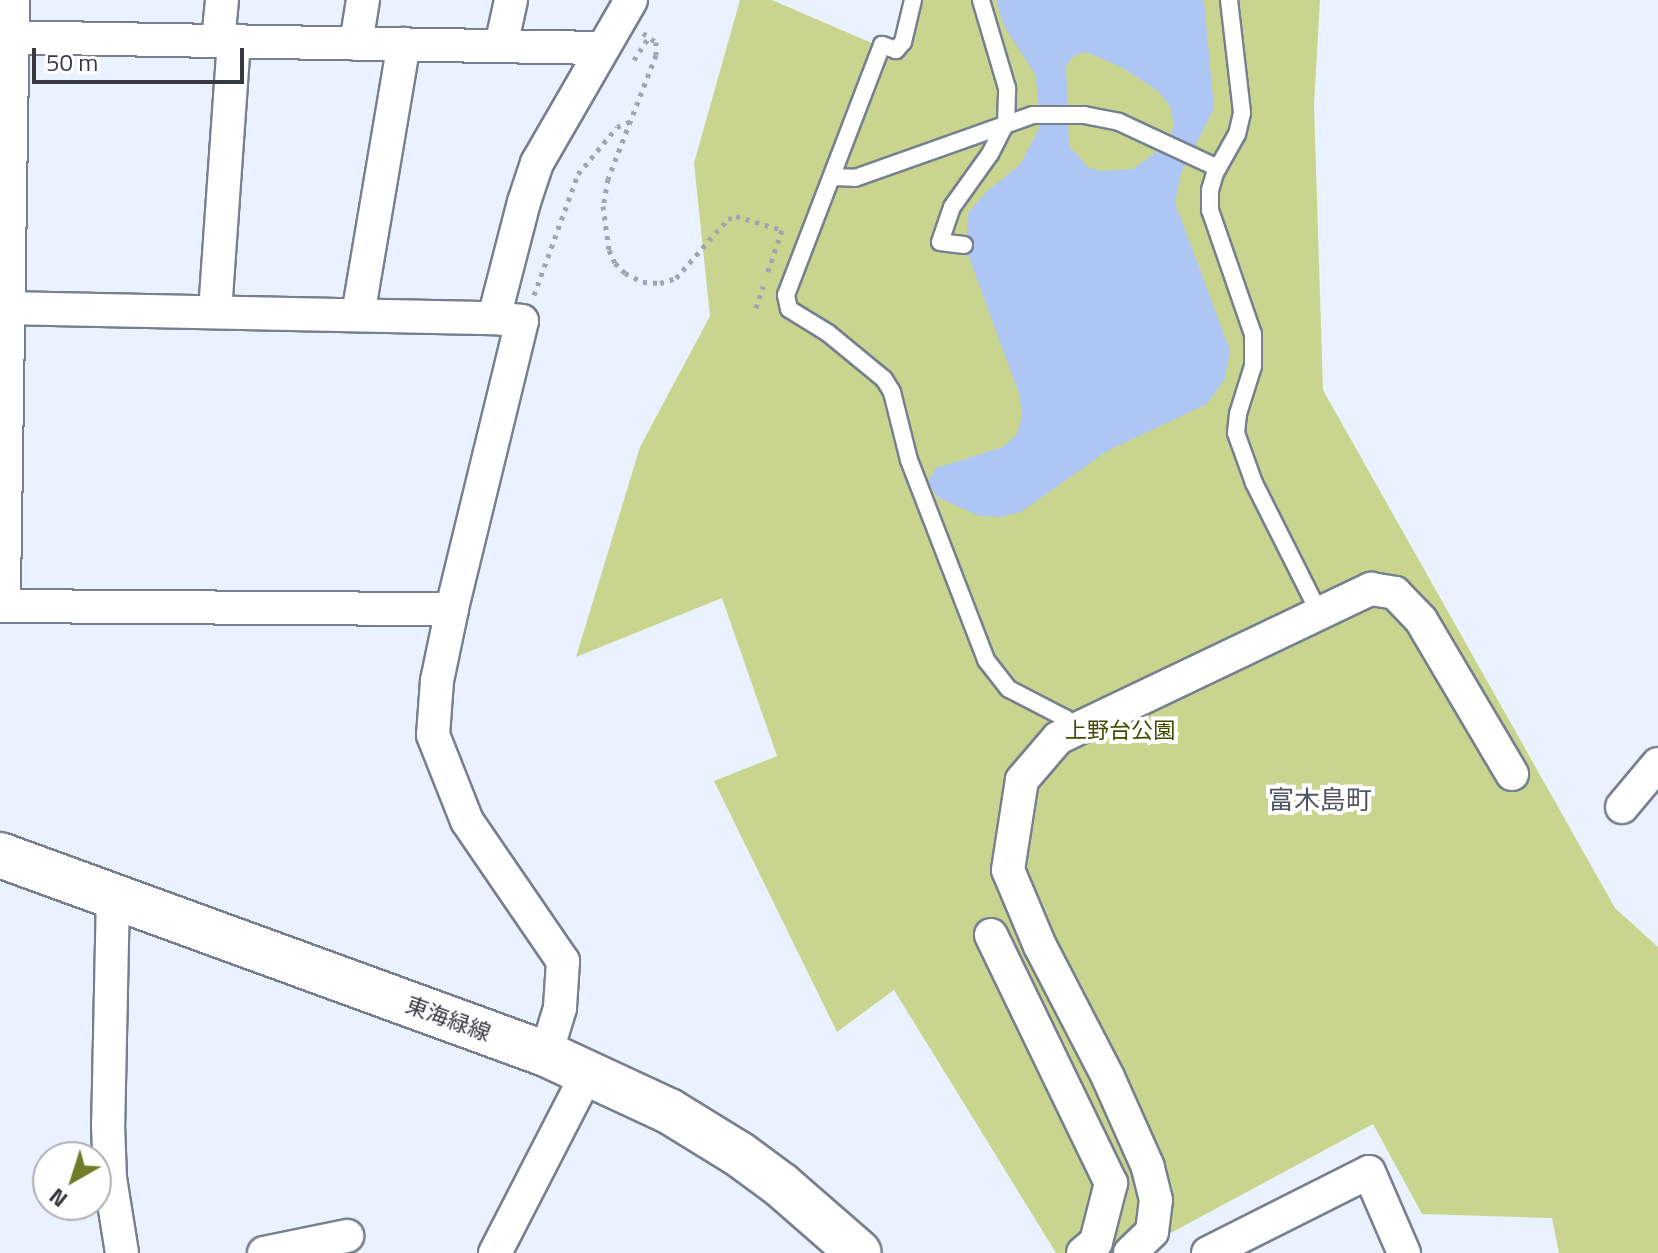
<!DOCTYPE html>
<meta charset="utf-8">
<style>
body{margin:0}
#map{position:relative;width:1658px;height:1253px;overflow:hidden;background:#ebf2ff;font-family:"Titillium Web","Noto Sans JP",sans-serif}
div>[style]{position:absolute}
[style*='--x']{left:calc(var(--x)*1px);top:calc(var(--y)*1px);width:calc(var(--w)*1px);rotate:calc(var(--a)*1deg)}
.green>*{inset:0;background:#c9d58e}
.water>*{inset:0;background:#adc6f3}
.path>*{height:5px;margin-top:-2.5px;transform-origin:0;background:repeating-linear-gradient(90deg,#a0a6b0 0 4px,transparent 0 10px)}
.roads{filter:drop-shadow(2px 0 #78808f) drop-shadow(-2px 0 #78808f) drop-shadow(0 2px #78808f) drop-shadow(0 -2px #78808f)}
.service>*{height:16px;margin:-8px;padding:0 8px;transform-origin:8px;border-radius:8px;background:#fff}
.minor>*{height:32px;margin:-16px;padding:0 16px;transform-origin:16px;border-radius:16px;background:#fff}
.tertiary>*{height:40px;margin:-20px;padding:0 20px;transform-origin:20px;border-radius:20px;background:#fff}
.secondary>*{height:44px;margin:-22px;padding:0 22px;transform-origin:22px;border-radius:22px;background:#fff}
span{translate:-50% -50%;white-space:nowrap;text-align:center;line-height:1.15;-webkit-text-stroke:8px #fff;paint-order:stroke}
.park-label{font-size:22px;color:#434a03}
.street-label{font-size:22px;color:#363940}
.quarter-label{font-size:26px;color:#4e5563}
.north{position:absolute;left:32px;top:1141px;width:80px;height:80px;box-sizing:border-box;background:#fff;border:2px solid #afb0b3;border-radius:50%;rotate:219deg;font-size:22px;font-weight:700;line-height:32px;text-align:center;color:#363940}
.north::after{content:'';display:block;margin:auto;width:28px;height:36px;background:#717c27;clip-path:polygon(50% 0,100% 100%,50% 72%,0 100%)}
.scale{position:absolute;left:32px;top:48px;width:212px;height:36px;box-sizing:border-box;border:4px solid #363940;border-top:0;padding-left:10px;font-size:24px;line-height:28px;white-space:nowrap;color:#363940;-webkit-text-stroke:6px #fff;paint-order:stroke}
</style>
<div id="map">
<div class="green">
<i style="clip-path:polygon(740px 0,772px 0,902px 56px,916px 0,1320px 0,1314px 105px,1323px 390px,1615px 908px,1658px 947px,1658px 1253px,1559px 1253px,1552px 1218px,1422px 1214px,1373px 1124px,1139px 1250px,1056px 1253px,894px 990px,837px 1032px,714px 781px,777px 756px,722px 598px,576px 657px,640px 447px,710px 316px,694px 163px)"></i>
</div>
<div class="water">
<i style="clip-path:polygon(evenodd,996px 0,1204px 0,1214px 109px,1181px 173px,1175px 203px,1230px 350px,1225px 379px,1207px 404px,1107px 451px,1021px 512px,1001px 517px,979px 516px,937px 497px,928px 481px,936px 468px,1003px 447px,1017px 434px,1022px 415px,1019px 394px,966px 249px,968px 213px,987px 191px,1020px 165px,1039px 128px,1036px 76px,1004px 26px,996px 0,1086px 52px,1121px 67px,1158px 91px,1170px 106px,1174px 124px,1171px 135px,1156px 152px,1133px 169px,1102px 171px,1089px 168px,1069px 146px,1066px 66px,1074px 56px,1086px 52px)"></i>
</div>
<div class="path">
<i style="--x:643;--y:33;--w:16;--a:35"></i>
<i style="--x:656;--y:42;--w:13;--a:90"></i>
<i style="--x:656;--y:55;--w:133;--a:111.2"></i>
<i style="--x:608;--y:179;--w:27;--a:100"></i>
<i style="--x:603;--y:206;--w:44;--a:82.2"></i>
<i style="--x:609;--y:250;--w:14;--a:65"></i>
<i style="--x:615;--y:263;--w:14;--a:45"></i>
<i style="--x:625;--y:273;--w:20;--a:27"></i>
<i style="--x:643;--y:282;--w:17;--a:3"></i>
<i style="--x:660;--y:283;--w:17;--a:-17"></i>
<i style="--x:676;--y:278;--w:79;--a:-48.6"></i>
<i style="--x:728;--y:219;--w:9;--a:-21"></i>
<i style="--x:736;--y:216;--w:48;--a:16.9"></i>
<i style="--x:782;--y:230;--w:50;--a:108.8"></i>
<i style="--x:634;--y:60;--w:27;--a:-57"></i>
<i style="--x:534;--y:295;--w:129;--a:-70"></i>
<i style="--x:578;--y:174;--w:61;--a:-50.3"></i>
<i style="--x:617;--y:127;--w:15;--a:-23"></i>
<i style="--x:756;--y:308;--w:23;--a:-72"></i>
</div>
<div class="roads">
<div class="service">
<i style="--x:913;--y:0;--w:43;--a:103.4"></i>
<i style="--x:903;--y:42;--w:11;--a:131"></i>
<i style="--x:896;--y:50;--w:15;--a:-160"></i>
<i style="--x:882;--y:45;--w:268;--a:111"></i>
<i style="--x:786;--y:295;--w:14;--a:78"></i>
<i style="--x:789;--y:309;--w:46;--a:31.6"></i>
<i style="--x:828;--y:333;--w:72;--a:39.4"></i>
<i style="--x:884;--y:379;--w:15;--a:58"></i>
<i style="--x:892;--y:392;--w:70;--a:76"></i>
<i style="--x:909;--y:460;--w:214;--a:68.9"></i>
<i style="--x:986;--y:660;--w:37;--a:52"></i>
<i style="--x:1009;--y:689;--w:63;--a:27.4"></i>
<i style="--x:1065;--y:718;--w:16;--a:50"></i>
<i style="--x:1229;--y:0;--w:114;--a:83.4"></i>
<i style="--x:1242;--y:113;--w:22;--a:103"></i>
<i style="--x:1237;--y:134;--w:45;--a:119.4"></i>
<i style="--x:1215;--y:173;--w:18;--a:106"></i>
<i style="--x:1210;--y:190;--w:20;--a:90"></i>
<i style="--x:1210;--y:210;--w:131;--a:70.9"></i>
<i style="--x:1253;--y:334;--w:32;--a:90"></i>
<i style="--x:1253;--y:366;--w:50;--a:107.4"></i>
<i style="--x:1238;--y:414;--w:19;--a:96"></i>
<i style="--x:1236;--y:433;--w:53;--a:70.2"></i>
<i style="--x:1254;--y:483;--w:144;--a:63.3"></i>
<i style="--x:832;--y:177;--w:23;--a:2"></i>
<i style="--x:855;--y:178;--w:189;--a:-19.5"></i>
<i style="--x:1033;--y:115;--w:51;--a:0"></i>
<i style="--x:1084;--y:115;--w:36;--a:11"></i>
<i style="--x:1119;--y:122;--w:109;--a:24.9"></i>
<i style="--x:964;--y:245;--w:24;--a:-173"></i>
<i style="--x:940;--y:242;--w:37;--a:-71"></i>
<i style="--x:952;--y:207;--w:65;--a:-54.4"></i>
<i style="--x:990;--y:154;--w:35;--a:-63"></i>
<i style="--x:1006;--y:123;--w:35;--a:-88"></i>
<i style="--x:1007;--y:88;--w:92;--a:-106.5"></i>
</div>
<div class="minor">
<i style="--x:0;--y:37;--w:602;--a:1.05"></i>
<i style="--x:218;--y:41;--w:41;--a:-84.4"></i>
<i style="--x:356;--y:44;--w:45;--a:-81"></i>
<i style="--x:501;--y:46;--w:47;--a:-77.7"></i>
<i style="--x:4;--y:308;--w:490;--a:1.2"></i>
<i style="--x:494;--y:318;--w:28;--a:6"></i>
<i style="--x:522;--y:321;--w:296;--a:103.7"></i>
<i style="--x:452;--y:609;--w:74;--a:101.8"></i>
<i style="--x:437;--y:681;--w:54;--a:94.2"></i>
<i style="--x:433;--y:735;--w:92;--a:68.4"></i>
<i style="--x:467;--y:821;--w:170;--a:55.6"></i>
<i style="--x:563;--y:961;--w:47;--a:93.7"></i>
<i style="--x:560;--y:1008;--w:48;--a:106.9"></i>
<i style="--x:215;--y:312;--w:272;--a:-86"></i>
<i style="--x:358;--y:315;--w:275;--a:-80.4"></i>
<i style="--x:494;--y:318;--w:120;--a:-75.5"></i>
<i style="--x:524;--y:202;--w:41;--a:-71.6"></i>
<i style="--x:537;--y:163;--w:188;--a:-60"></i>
<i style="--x:0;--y:606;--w:452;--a:0.4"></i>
<i style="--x:1622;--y:807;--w:56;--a:-50.1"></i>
<i style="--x:113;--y:894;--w:230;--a:91.2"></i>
<i style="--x:108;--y:1124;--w:54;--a:87.9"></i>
<i style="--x:110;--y:1178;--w:76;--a:80.9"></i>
<i style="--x:991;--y:935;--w:276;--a:64.2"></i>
<i style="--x:1111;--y:1183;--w:61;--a:104.3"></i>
<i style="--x:1096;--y:1242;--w:17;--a:140"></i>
<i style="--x:264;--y:1253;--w:85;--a:-11.6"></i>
<i style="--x:495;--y:1253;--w:201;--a:-62.8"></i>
<i style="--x:1130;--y:1253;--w:30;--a:-44"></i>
<i style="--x:1152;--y:1232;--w:32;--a:-83"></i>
<i style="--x:1156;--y:1200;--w:34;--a:-104"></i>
<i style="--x:1148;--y:1167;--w:98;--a:-114"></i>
<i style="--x:1108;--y:1077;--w:148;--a:-117.4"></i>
<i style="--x:1040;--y:946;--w:82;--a:-112.8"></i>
<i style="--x:1008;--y:870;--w:91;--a:-81.2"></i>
<i style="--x:1022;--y:780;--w:55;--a:-49.4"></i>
<i style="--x:1058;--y:738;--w:347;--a:-25.5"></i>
<i style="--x:1371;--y:589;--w:24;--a:9"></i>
<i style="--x:1395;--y:593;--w:37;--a:46"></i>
<i style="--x:1421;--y:620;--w:179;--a:59.4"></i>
<i style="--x:1208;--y:1253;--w:180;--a:-26.7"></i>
<i style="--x:1369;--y:1172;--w:88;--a:66.6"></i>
</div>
<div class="tertiary">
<i style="--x:0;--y:591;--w:591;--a:-89.13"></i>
</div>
<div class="secondary">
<i style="--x:0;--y:855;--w:581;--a:20.03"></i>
<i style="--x:546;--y:1054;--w:136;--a:24.9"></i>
<i style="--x:669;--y:1111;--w:82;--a:31.6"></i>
<i style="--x:739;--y:1154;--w:52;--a:36.4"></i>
<i style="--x:781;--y:1185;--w:103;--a:41.1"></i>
</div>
</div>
<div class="park-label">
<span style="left:1120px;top:731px">上野台公園</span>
</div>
<div class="street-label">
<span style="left:448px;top:1019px;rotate:20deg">東海緑線</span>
</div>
<div class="quarter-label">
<span style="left:1320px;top:800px">富木島町</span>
</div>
<div class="north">N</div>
<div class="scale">50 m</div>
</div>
